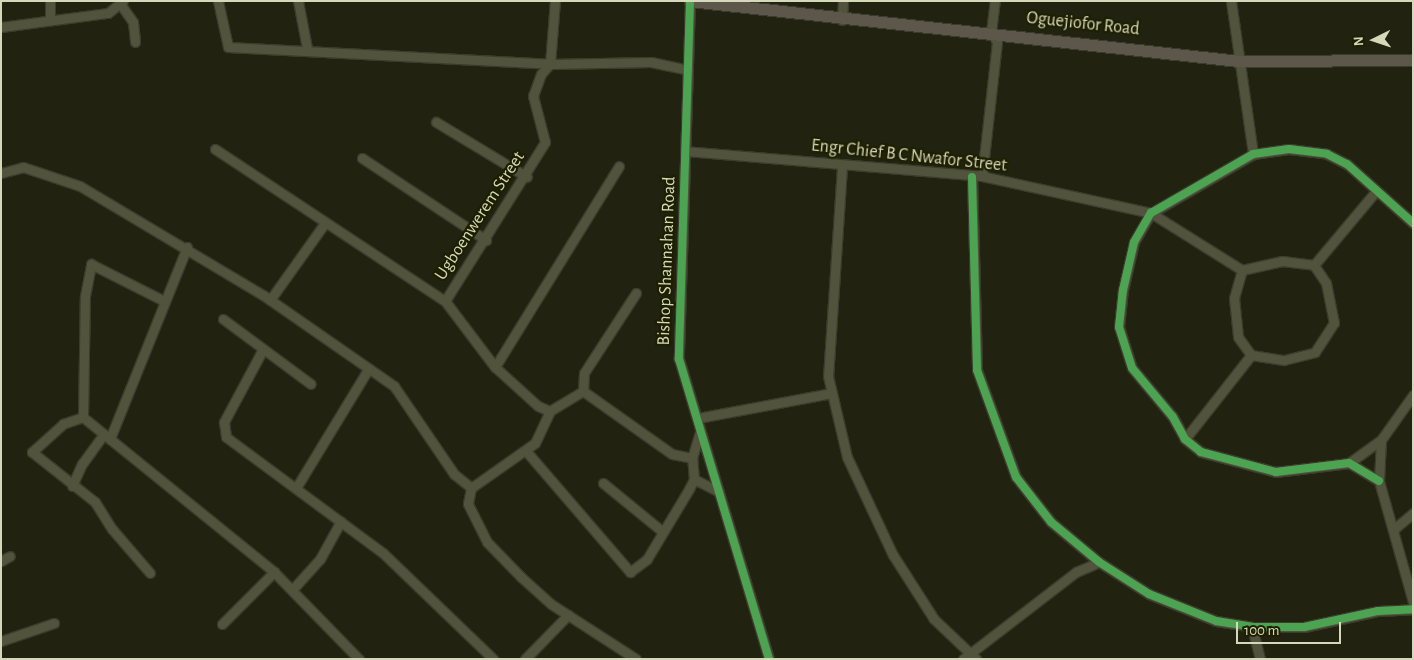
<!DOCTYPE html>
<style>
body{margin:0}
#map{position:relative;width:1414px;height:660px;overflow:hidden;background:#212210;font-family:"Alegreya Sans",sans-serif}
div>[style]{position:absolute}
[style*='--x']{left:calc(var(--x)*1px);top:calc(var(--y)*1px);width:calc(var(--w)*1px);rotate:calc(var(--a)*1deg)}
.roads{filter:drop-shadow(1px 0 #3b3c2d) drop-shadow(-1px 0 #3b3c2d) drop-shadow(0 1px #3b3c2d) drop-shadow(0 -1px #3b3c2d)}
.minor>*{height:9px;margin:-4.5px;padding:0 4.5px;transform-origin:4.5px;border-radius:4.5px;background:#52533d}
.major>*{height:11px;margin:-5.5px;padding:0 5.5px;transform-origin:5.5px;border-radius:5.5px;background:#5d564a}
.cycleway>*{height:8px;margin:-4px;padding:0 4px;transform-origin:4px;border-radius:4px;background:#4ca352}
span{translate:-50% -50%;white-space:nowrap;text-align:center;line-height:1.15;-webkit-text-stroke:4.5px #1e1f01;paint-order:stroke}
.street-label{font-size:18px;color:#d5d8b9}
.frame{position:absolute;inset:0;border:2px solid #d5d8b9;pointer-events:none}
.north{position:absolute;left:1349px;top:15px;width:50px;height:50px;-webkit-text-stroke:4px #1e1f01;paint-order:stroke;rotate:266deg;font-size:14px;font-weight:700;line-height:20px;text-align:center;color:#d5d8b9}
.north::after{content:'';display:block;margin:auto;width:18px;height:22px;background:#d5d8b9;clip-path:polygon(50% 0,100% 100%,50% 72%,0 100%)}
.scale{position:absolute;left:1236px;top:622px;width:105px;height:22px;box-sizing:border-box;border:2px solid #d5d8b9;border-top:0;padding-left:6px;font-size:15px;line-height:18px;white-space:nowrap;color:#d5d8b9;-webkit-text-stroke:4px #1e1f01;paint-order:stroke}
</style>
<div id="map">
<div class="roads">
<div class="minor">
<i style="--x:218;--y:1;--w:47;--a:77.7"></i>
<i style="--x:228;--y:47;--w:322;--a:3"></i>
<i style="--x:550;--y:64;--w:101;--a:-1.1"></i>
<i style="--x:651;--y:62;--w:38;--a:12"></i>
<i style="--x:298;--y:1;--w:48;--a:79.2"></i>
<i style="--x:690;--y:1;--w:358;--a:91.8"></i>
<i style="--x:679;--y:359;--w:313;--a:73.3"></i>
<i style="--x:1231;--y:1;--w:155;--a:81.8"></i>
<i style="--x:121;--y:5;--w:21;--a:55"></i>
<i style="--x:133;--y:22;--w:20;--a:84"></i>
<i style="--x:50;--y:20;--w:19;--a:-90"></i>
<i style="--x:842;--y:20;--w:19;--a:-87"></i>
<i style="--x:1;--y:27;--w:108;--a:-7.5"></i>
<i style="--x:108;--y:13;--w:19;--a:-39"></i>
<i style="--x:550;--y:64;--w:63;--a:-85.5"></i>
<i style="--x:436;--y:122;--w:106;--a:31.1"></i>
<i style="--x:215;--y:149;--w:276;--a:33.5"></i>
<i style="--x:445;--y:301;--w:83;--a:52.9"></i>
<i style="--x:495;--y:367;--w:58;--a:42.2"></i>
<i style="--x:538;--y:406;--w:13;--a:23"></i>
<i style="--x:685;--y:151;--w:298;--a:4.8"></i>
<i style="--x:982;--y:176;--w:173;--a:12.3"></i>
<i style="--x:1151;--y:213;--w:107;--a:32.1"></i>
<i style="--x:1242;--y:270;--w:41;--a:-12.7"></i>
<i style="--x:1282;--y:261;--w:32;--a:7"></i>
<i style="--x:1314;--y:265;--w:97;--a:-50"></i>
<i style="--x:362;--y:158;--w:149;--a:33.5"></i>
<i style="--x:842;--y:167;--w:209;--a:93.8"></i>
<i style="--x:828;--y:376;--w:83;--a:76.8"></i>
<i style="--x:847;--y:457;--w:108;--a:64.9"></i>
<i style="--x:893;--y:555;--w:76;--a:57.4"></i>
<i style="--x:934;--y:619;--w:58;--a:43.6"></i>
<i style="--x:1;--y:173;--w:23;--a:-15"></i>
<i style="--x:23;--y:167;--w:60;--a:18.4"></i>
<i style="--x:80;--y:186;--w:213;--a:30.8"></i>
<i style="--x:263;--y:295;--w:160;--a:34.8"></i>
<i style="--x:394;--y:386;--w:107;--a:55.7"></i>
<i style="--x:454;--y:474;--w:22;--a:39"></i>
<i style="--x:982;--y:176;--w:135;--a:-83.6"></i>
<i style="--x:997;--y:42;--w:12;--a:-121"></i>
<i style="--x:991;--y:32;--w:31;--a:-83"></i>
<i style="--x:972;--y:177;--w:193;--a:88.5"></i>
<i style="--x:977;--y:370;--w:114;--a:70"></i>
<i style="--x:1016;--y:477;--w:57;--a:52.1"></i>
<i style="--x:1051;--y:522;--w:62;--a:39.8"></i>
<i style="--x:1099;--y:562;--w:59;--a:32.6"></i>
<i style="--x:1149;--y:594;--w:72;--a:21.9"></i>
<i style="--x:1216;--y:621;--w:36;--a:9"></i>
<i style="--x:1252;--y:627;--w:52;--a:0"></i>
<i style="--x:1304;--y:627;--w:76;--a:-12.2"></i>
<i style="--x:1378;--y:611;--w:35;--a:-3"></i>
<i style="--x:187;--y:247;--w:207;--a:111.9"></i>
<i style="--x:110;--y:439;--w:211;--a:39"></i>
<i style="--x:274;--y:572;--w:122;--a:45.7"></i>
<i style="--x:1242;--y:270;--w:29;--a:106"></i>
<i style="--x:1234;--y:298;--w:39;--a:84"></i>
<i style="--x:1238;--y:337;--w:22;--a:54"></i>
<i style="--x:1251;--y:355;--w:33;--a:9"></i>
<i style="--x:1284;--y:360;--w:32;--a:-14"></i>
<i style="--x:1315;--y:352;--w:35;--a:-57"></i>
<i style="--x:1334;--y:323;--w:41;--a:-101.3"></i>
<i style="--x:1326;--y:283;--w:22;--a:-124"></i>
<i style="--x:636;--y:293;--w:95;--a:123"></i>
<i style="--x:584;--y:373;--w:18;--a:93"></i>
<i style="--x:583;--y:391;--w:109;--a:35.3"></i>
<i style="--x:672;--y:454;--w:20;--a:11"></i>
<i style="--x:270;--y:300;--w:95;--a:-54.5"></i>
<i style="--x:445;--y:301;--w:188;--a:-57.8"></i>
<i style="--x:545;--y:142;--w:48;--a:-104.6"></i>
<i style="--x:533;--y:96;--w:23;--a:-70"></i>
<i style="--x:541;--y:74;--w:13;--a:-48"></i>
<i style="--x:223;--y:319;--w:109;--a:36.5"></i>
<i style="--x:262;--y:351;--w:81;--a:118.2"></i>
<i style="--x:224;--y:422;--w:15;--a:82"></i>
<i style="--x:226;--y:437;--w:195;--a:36.5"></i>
<i style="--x:383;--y:553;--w:153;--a:43.9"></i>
<i style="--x:495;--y:367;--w:236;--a:-58.3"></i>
<i style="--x:583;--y:391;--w:39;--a:149"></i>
<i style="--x:550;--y:411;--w:35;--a:115"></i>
<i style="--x:535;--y:443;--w:78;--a:144.9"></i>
<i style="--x:471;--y:488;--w:16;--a:101"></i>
<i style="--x:468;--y:504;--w:42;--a:63.4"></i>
<i style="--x:487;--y:542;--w:49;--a:45.8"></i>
<i style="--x:521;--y:577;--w:40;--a:42"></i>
<i style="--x:551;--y:604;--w:101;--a:32.9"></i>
<i style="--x:1413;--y:395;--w:55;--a:125.4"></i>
<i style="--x:1381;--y:440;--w:41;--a:92.8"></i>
<i style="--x:1379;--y:481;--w:126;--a:74.3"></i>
<i style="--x:83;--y:417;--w:21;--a:161"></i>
<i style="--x:63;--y:424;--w:42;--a:137.9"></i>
<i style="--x:32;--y:452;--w:80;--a:38.4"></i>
<i style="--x:95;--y:502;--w:32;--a:58"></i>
<i style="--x:112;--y:529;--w:58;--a:49.2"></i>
<i style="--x:698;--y:418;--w:136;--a:-10.6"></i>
<i style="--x:110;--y:439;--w:35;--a:-141"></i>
<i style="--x:83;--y:417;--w:121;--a:-89.1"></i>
<i style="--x:85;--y:296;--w:33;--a:-79"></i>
<i style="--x:91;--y:264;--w:82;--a:26.9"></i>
<i style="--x:1185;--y:439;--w:107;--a:-51.8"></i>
<i style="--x:526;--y:451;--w:160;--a:49.3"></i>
<i style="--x:630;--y:572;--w:21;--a:-37"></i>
<i style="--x:647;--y:559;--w:82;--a:-59"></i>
<i style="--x:689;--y:489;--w:11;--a:-63"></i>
<i style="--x:694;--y:479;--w:21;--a:-95"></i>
<i style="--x:692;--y:458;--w:28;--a:-73"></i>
<i style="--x:1349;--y:463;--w:39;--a:-36"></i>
<i style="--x:694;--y:479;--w:28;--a:27"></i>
<i style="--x:1379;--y:481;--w:35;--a:-149"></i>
<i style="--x:1349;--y:463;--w:74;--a:173"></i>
<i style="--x:1276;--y:472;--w:78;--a:-165.1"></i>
<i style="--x:1201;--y:452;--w:21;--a:-141"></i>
<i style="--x:1185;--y:439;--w:26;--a:-119"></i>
<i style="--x:1172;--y:416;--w:62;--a:-129.8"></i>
<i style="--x:1132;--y:368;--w:43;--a:-107.6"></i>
<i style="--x:1119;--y:327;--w:37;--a:-84"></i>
<i style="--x:1123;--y:290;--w:49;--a:-77.1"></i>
<i style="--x:1134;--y:242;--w:34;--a:-60"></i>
<i style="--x:1151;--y:213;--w:118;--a:-30"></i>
<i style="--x:1253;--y:154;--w:36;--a:-8"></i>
<i style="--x:1289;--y:149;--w:38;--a:7"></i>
<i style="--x:1327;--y:154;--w:22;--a:27"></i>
<i style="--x:1347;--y:164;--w:89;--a:41.8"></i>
<i style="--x:603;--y:483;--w:77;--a:39.2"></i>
<i style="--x:72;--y:486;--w:24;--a:-66"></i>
<i style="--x:82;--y:464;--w:37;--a:-54"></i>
<i style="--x:296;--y:488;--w:140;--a:-58.7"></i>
<i style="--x:1394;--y:529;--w:25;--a:-40"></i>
<i style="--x:1;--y:561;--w:10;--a:-29"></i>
<i style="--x:292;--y:590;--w:42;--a:-47.9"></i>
<i style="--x:320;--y:559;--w:43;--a:-61.1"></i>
<i style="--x:222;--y:624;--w:74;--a:-45"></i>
<i style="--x:1252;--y:627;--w:33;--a:76"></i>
<i style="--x:1;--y:641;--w:56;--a:-18.8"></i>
<i style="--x:525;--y:659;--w:62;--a:-45.7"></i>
<i style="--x:963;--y:659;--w:143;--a:-37.6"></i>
<i style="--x:1076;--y:572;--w:25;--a:-23"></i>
</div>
<div class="major">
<i style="--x:690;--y:1;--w:552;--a:6.24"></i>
<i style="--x:1239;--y:61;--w:174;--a:-0.3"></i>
</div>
</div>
<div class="cycleway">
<i style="--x:690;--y:1;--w:358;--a:91.8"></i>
<i style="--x:679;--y:359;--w:313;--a:73.3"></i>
<i style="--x:972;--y:177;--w:193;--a:88.5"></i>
<i style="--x:977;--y:370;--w:114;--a:70"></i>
<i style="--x:1016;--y:477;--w:57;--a:52.1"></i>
<i style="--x:1051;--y:522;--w:62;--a:39.8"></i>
<i style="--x:1099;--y:562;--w:59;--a:32.6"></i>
<i style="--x:1149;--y:594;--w:72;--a:21.9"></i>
<i style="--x:1216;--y:621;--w:36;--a:9"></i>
<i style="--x:1252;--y:627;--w:52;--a:0"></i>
<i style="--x:1304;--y:627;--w:76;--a:-12.2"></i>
<i style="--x:1378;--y:611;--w:35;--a:-3"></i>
<i style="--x:1379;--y:481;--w:35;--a:-149"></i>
<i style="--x:1349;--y:463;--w:74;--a:173"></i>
<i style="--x:1276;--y:472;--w:78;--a:-165.1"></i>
<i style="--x:1201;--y:452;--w:21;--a:-141"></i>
<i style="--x:1185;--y:439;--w:26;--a:-119"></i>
<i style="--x:1172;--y:416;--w:62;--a:-129.8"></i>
<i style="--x:1132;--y:368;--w:43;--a:-107.6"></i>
<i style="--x:1119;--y:327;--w:37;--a:-84"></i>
<i style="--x:1123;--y:290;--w:49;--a:-77.1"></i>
<i style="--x:1134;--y:242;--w:34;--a:-60"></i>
<i style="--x:1151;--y:213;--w:118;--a:-30"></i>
<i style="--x:1253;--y:154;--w:36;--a:-8"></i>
<i style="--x:1289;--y:149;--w:38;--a:7"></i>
<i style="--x:1327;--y:154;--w:22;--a:27"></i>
<i style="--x:1347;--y:164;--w:89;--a:41.8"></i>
</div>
<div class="street-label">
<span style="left:1083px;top:24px;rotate:6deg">Oguejiofor Road</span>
<span style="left:909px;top:156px;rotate:6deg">Engr Chief B C Nwafor Street</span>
<span style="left:480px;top:216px;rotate:-57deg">Ugboenwerem Street</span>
<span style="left:667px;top:261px;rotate:-88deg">Bishop Shannahan Road</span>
</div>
<div class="frame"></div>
<div class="north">N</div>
<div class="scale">100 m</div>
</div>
